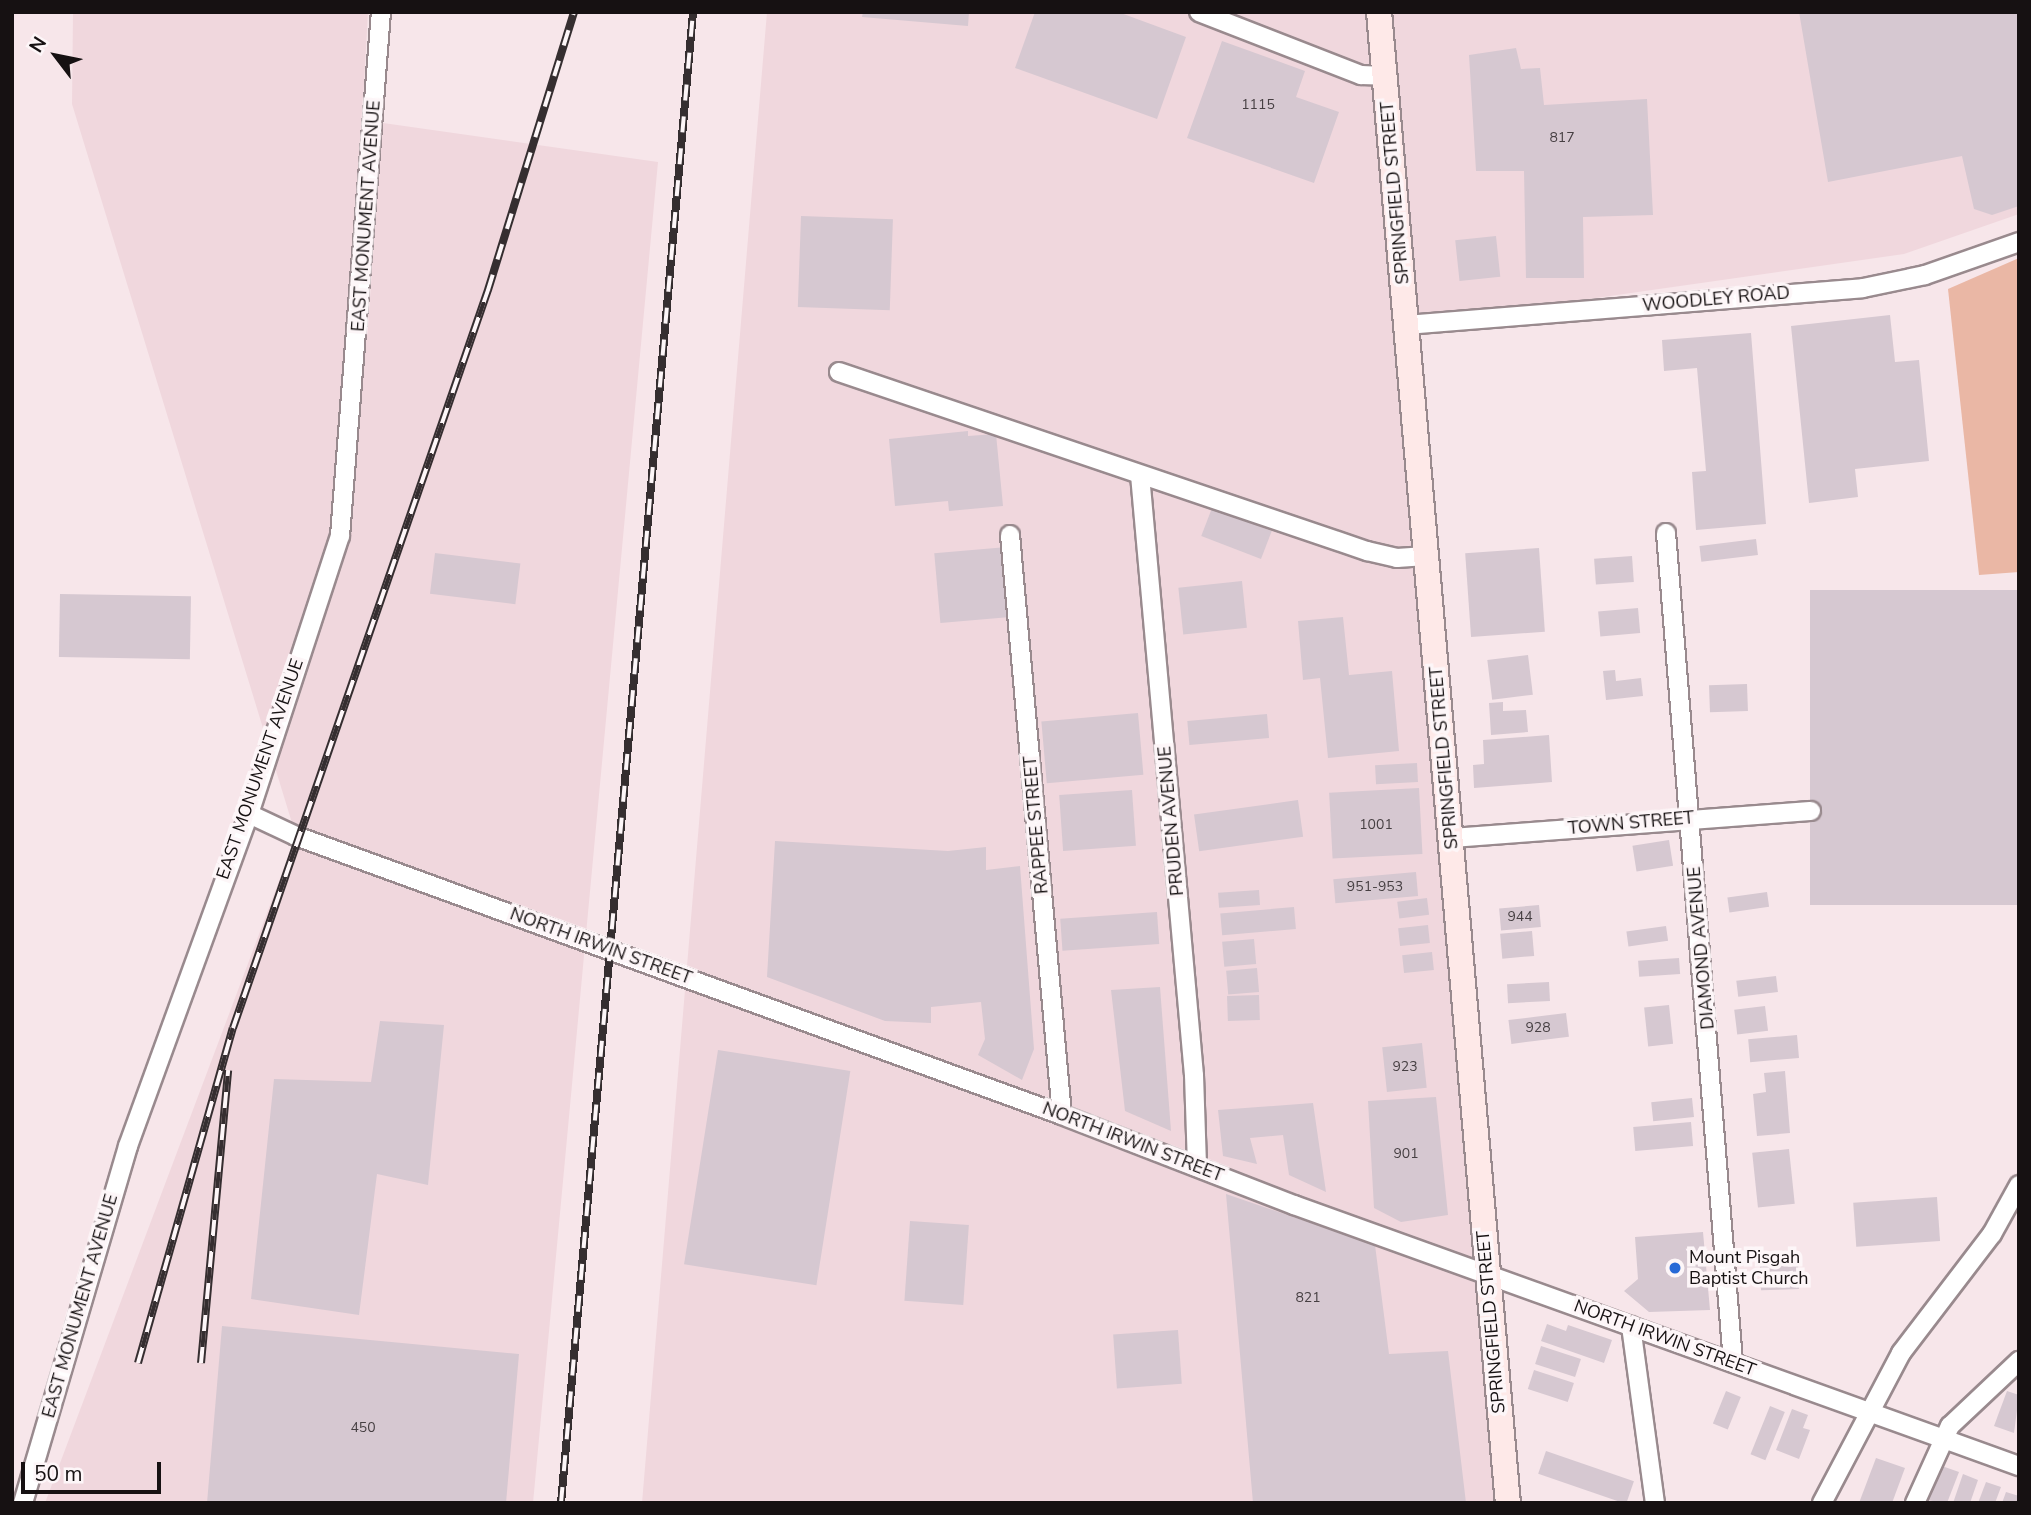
<!DOCTYPE html>
<style>
body{margin:0}
#map{position:relative;width:2031px;height:1515px;overflow:hidden;background:#f7e6ea;font-family:"Nunito Sans",sans-serif}
div>[style]{position:absolute}
[style*='--x']{left:calc(var(--x)*1px);top:calc(var(--y)*1px);width:calc(var(--w)*1px);rotate:calc(var(--a)*1deg)}
.built>*{inset:0;background:#f0d7dd}
.green>*{inset:0;background:#eab7a5}
.building>*{inset:0;background:#d6c8d1;transform-origin:0 0}
.roads{filter:drop-shadow(2px 0 #998a8e) drop-shadow(-2px 0 #998a8e) drop-shadow(0 2px #998a8e) drop-shadow(0 -2px #998a8e)}
.minor>*{height:18px;margin:-9px;padding:0 9px;transform-origin:9px;border-radius:9px;background:#fff}
.secondary>*{height:24px;margin:-12px;padding:0 12px;transform-origin:12px;border-radius:12px;background:#fee9e8}
.rail>*{height:8px;margin-top:-4px;transform-origin:0;background:repeating-linear-gradient(90deg,#fdf6f8 0 16px,#352e30 0 32px);box-sizing:border-box;border-block:2px solid #352e30}
.dots>*{width:19px;height:19px;translate:-50% -50%;box-sizing:border-box;border:4px solid #fdf6f8;border-radius:50%}
span{translate:-50% -50%;white-space:nowrap;text-align:center;line-height:1.15;-webkit-text-stroke:7px #fdf6f8;paint-order:stroke}
.number-label{font-size:14px;color:#463f42}
.number-label span{-webkit-text-stroke-width:0}
.street-label{font-size:18px;color:#161112}
.poi-label{font-size:18px;color:#161112}
.left{translate:0 -50%;text-align:left}
.frame{position:absolute;inset:0;border:14px solid #161112;pointer-events:none}
.north{position:absolute;left:21px;top:21px;width:70px;height:70px;-webkit-text-stroke:5px #fdf6f8;paint-order:stroke;rotate:302deg;font-size:19px;font-weight:700;line-height:28px;text-align:center;color:#161112}
.north::after{content:'';display:block;margin:auto;width:24px;height:32px;background:#161112;clip-path:polygon(50% 0,100% 100%,50% 72%,0 100%)}
.scale{position:absolute;left:21px;top:1462px;width:140px;height:32px;box-sizing:border-box;border:4px solid #161112;border-top:0;padding-left:9px;font-size:21px;line-height:24px;white-space:nowrap;color:#161112;-webkit-text-stroke:5px #fdf6f8;paint-order:stroke}
</style>
<div id="map">
<div class="built">
<i style="clip-path:polygon(73px 12px,368px 12px,362px 120px,658px 162px,533px 1503px,45px 1503px,296px 836px,72px 104px)"></i>
<i style="clip-path:polygon(767px 12px,2019px 12px,2019px 214px,1904px 254px,1406px 325px,1496px 1503px,642px 1503px)"></i>
</div>
<div class="green">
<i style="clip-path:polygon(2019px 258px,2019px 572px,1979px 575px,1948px 289px)"></i>
</div>
<div class="building">
<i style="clip-path:polygon(863px 12px,969px 12px,968px 26px,862px 17px)"></i>
<i style="clip-path:polygon(1035px 12px,1118px 12px,1186px 37px,1157px 119px,1015px 68px)"></i>
<i style="clip-path:polygon(1799px 12px,2019px 12px,2019px 206px,1992px 215px,1974px 209px,1962px 156px,1828px 182px)"></i>
<i style="clip-path:polygon(1222px 41px,1305px 71px,1296px 97px,1339px 112px,1314px 183px,1187px 138px)"></i>
<i style="clip-path:polygon(1516px 48px,1521px 69px,1540px 68px,1544px 105px,1647px 99px,1653px 215px,1583px 217px,1584px 278px,1526px 278px,1524px 171px,1476px 171px,1469px 55px)"></i>
<i style="left:801px;top:216px;width:92px;height:91px;rotate:2deg"></i>
<i style="left:1496px;top:236px;width:41px;height:41px;rotate:84deg"></i>
<i style="clip-path:polygon(1890px 315px,1895px 362px,1919px 360px,1929px 461px,1855px 469px,1858px 497px,1809px 503px,1791px 326px)"></i>
<i style="clip-path:polygon(1751px 333px,1766px 524px,1696px 530px,1692px 472px,1706px 471px,1697px 368px,1664px 371px,1662px 340px)"></i>
<i style="clip-path:polygon(968px 431px,968px 436px,996px 434px,1003px 506px,949px 511px,948px 501px,895px 506px,889px 439px)"></i>
<i style="left:1212px;top:508px;width:64px;height:30px;rotate:21deg"></i>
<i style="left:1756px;top:539px;width:16px;height:57px;rotate:83deg"></i>
<i style="left:1007px;top:547px;width:70px;height:73px;rotate:85deg"></i>
<i style="left:1539px;top:548px;width:84px;height:74px;rotate:86deg"></i>
<i style="left:435px;top:553px;width:86px;height:41px;rotate:7deg"></i>
<i style="left:1632px;top:556px;width:26px;height:38px;rotate:86deg"></i>
<i style="left:1242px;top:581px;width:47px;height:64px;rotate:84deg"></i>
<i style="left:2019px;top:590px;width:315px;height:209px;rotate:90deg"></i>
<i style="left:60px;top:594px;width:131px;height:63px;rotate:1deg"></i>
<i style="left:1638px;top:608px;width:25px;height:40px;rotate:85deg"></i>
<i style="clip-path:polygon(1343px 617px,1349px 675px,1392px 671px,1399px 751px,1328px 758px,1320px 678px,1303px 680px,1298px 621px)"></i>
<i style="left:1528px;top:655px;width:40px;height:41px;rotate:83deg"></i>
<i style="clip-path:polygon(1615px 670px,1616px 681px,1641px 678px,1643px 696px,1606px 700px,1603px 671px)"></i>
<i style="left:1747px;top:684px;width:27px;height:38px;rotate:88deg"></i>
<i style="clip-path:polygon(1503px 702px,1503px 711px,1526px 710px,1528px 732px,1491px 735px,1489px 703px)"></i>
<i style="left:1138px;top:713px;width:62px;height:97px;rotate:85deg"></i>
<i style="left:1267px;top:714px;width:24px;height:80px;rotate:85deg"></i>
<i style="clip-path:polygon(1549px 735px,1552px 782px,1474px 788px,1473px 765px,1484px 764px,1483px 740px)"></i>
<i style="left:1417px;top:763px;width:19px;height:42px;rotate:87deg"></i>
<i style="left:1419px;top:788px;width:66px;height:90px;rotate:87deg"></i>
<i style="left:1132px;top:790px;width:56px;height:73px;rotate:86deg"></i>
<i style="left:1298px;top:800px;width:37px;height:105px;rotate:82deg"></i>
<i style="left:1669px;top:840px;width:26px;height:37px;rotate:81deg"></i>
<i style="clip-path:polygon(775px 841px,948px 851px,986px 847px,986px 870px,1020px 866px,1034px 1049px,1022px 1080px,978px 1055px,985px 1039px,981px 1002px,931px 1007px,931px 1023px,885px 1021px,767px 977px)"></i>
<i style="left:1416px;top:872px;width:24px;height:83px;rotate:85deg"></i>
<i style="left:1259px;top:890px;width:15px;height:41px;rotate:86deg"></i>
<i style="left:1767px;top:892px;width:15px;height:40px;rotate:82deg"></i>
<i style="left:1427px;top:898px;width:17px;height:30px;rotate:83deg"></i>
<i style="left:1539px;top:905px;width:22px;height:40px;rotate:85deg"></i>
<i style="left:1294px;top:907px;width:22px;height:74px;rotate:85deg"></i>
<i style="left:1157px;top:912px;width:32px;height:97px;rotate:86deg"></i>
<i style="left:1428px;top:925px;width:18px;height:30px;rotate:84deg"></i>
<i style="left:1666px;top:926px;width:15px;height:40px;rotate:82deg"></i>
<i style="left:1532px;top:931px;width:25px;height:32px;rotate:85deg"></i>
<i style="left:1254px;top:939px;width:25px;height:32px;rotate:85deg"></i>
<i style="left:1432px;top:952px;width:18px;height:30px;rotate:84deg"></i>
<i style="left:1679px;top:958px;width:16px;height:41px;rotate:86deg"></i>
<i style="left:1257px;top:968px;width:24px;height:31px;rotate:85deg"></i>
<i style="left:1776px;top:976px;width:16px;height:40px;rotate:83deg"></i>
<i style="left:1549px;top:982px;width:19px;height:42px;rotate:87deg"></i>
<i style="clip-path:polygon(1160px 987px,1171px 1131px,1125px 1111px,1111px 990px)"></i>
<i style="left:1259px;top:995px;width:25px;height:32px;rotate:88deg"></i>
<i style="left:1669px;top:1005px;width:39px;height:25px;rotate:84deg"></i>
<i style="left:1765px;top:1006px;width:25px;height:31px;rotate:83deg"></i>
<i style="left:1566px;top:1013px;width:24px;height:58px;rotate:83deg"></i>
<i style="clip-path:polygon(380px 1021px,444px 1025px,428px 1185px,377px 1174px,359px 1315px,251px 1299px,274px 1079px,371px 1082px)"></i>
<i style="left:1797px;top:1035px;width:23px;height:49px;rotate:85deg"></i>
<i style="left:1422px;top:1043px;width:45px;height:40px;rotate:84deg"></i>
<i style="left:718px;top:1050px;width:134px;height:217px;rotate:9deg"></i>
<i style="clip-path:polygon(1785px 1071px,1790px 1133px,1757px 1136px,1753px 1094px,1766px 1092px,1764px 1073px)"></i>
<i style="clip-path:polygon(1436px 1097px,1448px 1215px,1401px 1222px,1374px 1208px,1368px 1101px)"></i>
<i style="left:1692px;top:1098px;width:19px;height:41px;rotate:84deg"></i>
<i style="clip-path:polygon(1313px 1103px,1326px 1192px,1289px 1175px,1283px 1135px,1250px 1138px,1257px 1164px,1223px 1156px,1218px 1110px)"></i>
<i style="left:1691px;top:1122px;width:24px;height:58px;rotate:85deg"></i>
<i style="left:1789px;top:1149px;width:55px;height:37px;rotate:84deg"></i>
<i style="clip-path:polygon(1226px 1194px,1375px 1245px,1389px 1354px,1448px 1351px,1466px 1503px,1253px 1503px)"></i>
<i style="left:1937px;top:1197px;width:44px;height:84px;rotate:86deg"></i>
<i style="left:910px;top:1221px;width:59px;height:80px;rotate:4deg"></i>
<i style="clip-path:polygon(1703px 1232px,1710px 1310px,1649px 1312px,1624px 1291px,1638px 1279px,1635px 1237px)"></i>
<i style="left:1798px;top:1261px;width:28px;height:38px;rotate:88deg"></i>
<i style="clip-path:polygon(1547px 1324px,1566px 1331px,1568px 1325px,1612px 1340px,1604px 1363px,1541px 1341px)"></i>
<i style="clip-path:polygon(222px 1326px,519px 1354px,506px 1503px,207px 1503px)"></i>
<i style="left:1178px;top:1330px;width:54px;height:65px;rotate:86deg"></i>
<i style="left:1541px;top:1346px;width:42px;height:19px;rotate:18deg"></i>
<i style="left:1534px;top:1370px;width:42px;height:20px;rotate:18deg"></i>
<i style="left:1726px;top:1391px;width:16px;height:35px;rotate:22deg"></i>
<i style="clip-path:polygon(2007px 1391px,2019px 1395px,2014px 1433px,1994px 1426px)"></i>
<i style="left:1770px;top:1406px;width:16px;height:52px;rotate:22deg"></i>
<i style="clip-path:polygon(1792px 1409px,1808px 1415px,1803px 1428px,1810px 1430px,1799px 1459px,1776px 1450px)"></i>
<i style="left:1546px;top:1451px;width:93px;height:24px;rotate:19deg"></i>
<i style="clip-path:polygon(1876px 1458px,1905px 1468px,1892px 1503px,1859px 1503px)"></i>
<i style="clip-path:polygon(1939px 1465px,1959px 1472px,1947px 1503px,1926px 1500px)"></i>
<i style="clip-path:polygon(1963px 1474px,1978px 1480px,1970px 1503px,1953px 1503px)"></i>
<i style="clip-path:polygon(1986px 1482px,2001px 1487px,1995px 1503px,1978px 1503px)"></i>
<i style="clip-path:polygon(2006px 1492px,2019px 1496px,2019px 1503px,2002px 1503px)"></i>
</div>
<div class="roads">
<div class="minor">
<i style="--x:1199;--y:12;--w:174;--a:21.3"></i>
<i style="--x:1361;--y:75;--w:25;--a:2"></i>
<i style="--x:1406;--y:325;--w:458;--a:-4.6"></i>
<i style="--x:1863;--y:288;--w:63;--a:-11.8"></i>
<i style="--x:1925;--y:275;--w:100;--a:-19.3"></i>
<i style="--x:839;--y:372;--w:558;--a:18.73"></i>
<i style="--x:1367;--y:551;--w:31;--a:13"></i>
<i style="--x:1397;--y:558;--w:29;--a:-4"></i>
<i style="--x:1140;--y:475;--w:602;--a:84.86"></i>
<i style="--x:1194;--y:1075;--w:92;--a:88.1"></i>
<i style="--x:1666;--y:533;--w:832;--a:85.38"></i>
<i style="--x:1010;--y:535;--w:582;--a:84.88"></i>
<i style="--x:249;--y:814;--w:52;--a:25.1"></i>
<i style="--x:296;--y:836;--w:815;--a:20.01"></i>
<i style="--x:1062;--y:1115;--w:249;--a:21.2"></i>
<i style="--x:1294;--y:1205;--w:771;--a:19.8"></i>
<i style="--x:1451;--y:838;--w:361;--a:-4.3"></i>
<i style="--x:1631;--y:1326;--w:179;--a:82.3"></i>
<i style="--x:23;--y:1503;--w:372;--a:-73.6"></i>
<i style="--x:128;--y:1146;--w:353;--a:-70"></i>
<i style="--x:249;--y:814;--w:293;--a:-71.9"></i>
<i style="--x:340;--y:536;--w:526;--a:-85.53"></i>
<i style="--x:1822;--y:1503;--w:170;--a:-62.2"></i>
<i style="--x:1901;--y:1353;--w:150;--a:-52.6"></i>
<i style="--x:1992;--y:1234;--w:56;--a:-61.1"></i>
<i style="--x:1915;--y:1503;--w:85;--a:-65.6"></i>
<i style="--x:1950;--y:1426;--w:95;--a:-43.3"></i>
</div>
<div class="secondary">
<i style="--x:1379;--y:12;--w:1497;--a:85.06"></i>
</div>
</div>
<div class="rail">
<i style="--x:138;--y:1363;--w:348;--a:-74.2"></i>
<i style="--x:233;--y:1028;--w:781;--a:-70.94"></i>
<i style="--x:488;--y:290;--w:291;--a:-72.8"></i>
<i style="--x:201;--y:1363;--w:294;--a:-84.7"></i>
<i style="--x:561;--y:1503;--w:1497;--a:-84.94"></i>
</div>
<div class="dots">
<i style="left:1675px;top:1268px;background:#2769d6"></i>
</div>
<div class="number-label">
<span style="left:1258px;top:105px">1115</span>
<span style="left:1562px;top:138px">817</span>
<span style="left:1376px;top:825px">1001</span>
<span style="left:1375px;top:887px">951-953</span>
<span style="left:1520px;top:917px">944</span>
<span style="left:1538px;top:1028px">928</span>
<span style="left:1405px;top:1067px">923</span>
<span style="left:1406px;top:1154px">901</span>
<span style="left:1308px;top:1298px">821</span>
<span style="left:363px;top:1428px">450</span>
</div>
<div class="street-label">
<span style="left:1395px;top:193px;rotate:-95deg">SPRINGFIELD STREET</span>
<span style="left:366px;top:216px;rotate:-86deg">EAST MONUMENT AVENUE</span>
<span style="left:1716px;top:299px;rotate:-5deg">WOODLEY ROAD</span>
<span style="left:1444px;top:758px;rotate:-95deg">SPRINGFIELD STREET</span>
<span style="left:260px;top:769px;rotate:-71deg">EAST MONUMENT AVENUE</span>
<span style="left:1171px;top:821px;rotate:-95deg">PRUDEN AVENUE</span>
<span style="left:1631px;top:823px;rotate:-5deg">TOWN STREET</span>
<span style="left:1036px;top:825px;rotate:-95deg">RAPPEE STREET</span>
<span style="left:601px;top:946px;rotate:20deg">NORTH IRWIN STREET</span>
<span style="left:1701px;top:948px;rotate:-95deg">DIAMOND AVENUE</span>
<span style="left:1133px;top:1142px;rotate:21deg">NORTH IRWIN STREET</span>
<span style="left:80px;top:1306px;rotate:-74deg">EAST MONUMENT AVENUE</span>
<span style="left:1491px;top:1322px;rotate:-95deg">SPRINGFIELD STREET</span>
<span style="left:1665px;top:1338px;rotate:20deg">NORTH IRWIN STREET</span>
</div>
<div class="poi-label">
<span class="left" style="left:1689px;top:1268px">Mount Pisgah<br>Baptist Church</span>
</div>
<div class="frame"></div>
<div class="north">N</div>
<div class="scale">50 m</div>
</div>
